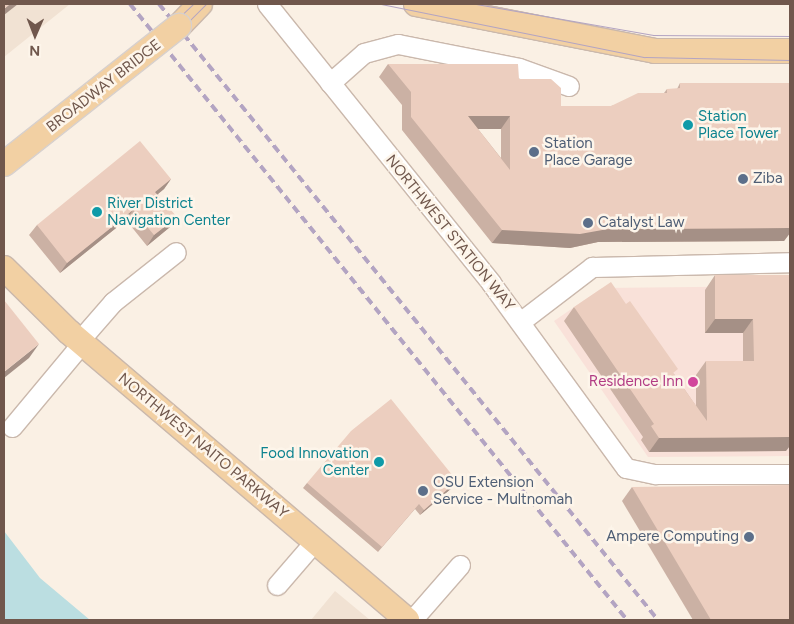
<!DOCTYPE html>
<style>
body{margin:0}
#map{position:relative;width:794px;height:624px;overflow:hidden;background:#faf0e4;font-family:Figtree,sans-serif}
div>[style]{position:absolute}
[style*='--x']{left:calc(var(--x)*1px);top:calc(var(--y)*1px);width:calc(var(--w)*1px);rotate:calc(var(--a)*1deg)}
.residential>*{inset:0;background:#f1e2d3}
.commercial>*{inset:0;background:#f9e1d9}
.water>*{inset:0;background:#bbdee1}
.roads{filter:drop-shadow(1px 0 #cab8ac) drop-shadow(-1px 0 #cab8ac) drop-shadow(0 1px #cab8ac) drop-shadow(0 -1px #cab8ac)}
.minor>*{height:19px;margin:-9.5px;padding:0 9.5px;transform-origin:9.5px;border-radius:9.5px;background:#fff}
.major>*{height:24px;margin:-12px;padding:0 12px;transform-origin:12px;border-radius:12px;background:#f2d0a3}
.tram>*{height:1px;margin:-0.5px;padding:0 0.5px;transform-origin:0.5px;border-radius:0.5px;background:#b3a4c2}
.rail>*{height:4px;margin-top:-2px;transform-origin:0;background:repeating-linear-gradient(90deg,#b3a4c2 0 8px,transparent 0 13px)}
.bridges{filter:drop-shadow(1px 0 #d7d0cd) drop-shadow(-1px 0 #d7d0cd) drop-shadow(0 1px #d7d0cd) drop-shadow(0 -1px #d7d0cd)}
.major-bridge>*{height:24px;margin:-12px;padding:0 12px;transform-origin:12px;border-radius:12px;background:#f2d0a3}
.wall>*{inset:0;background:#cbb1a4}
.shaded-wall>*{inset:0;background:#a59086}
.building>*{inset:0;background:#eccebf}
.dots>*{width:14px;height:14px;translate:-50% -50%;box-sizing:border-box;border:2px solid #fdf5ea;border-radius:50%}
span{translate:-50% -50%;white-space:nowrap;text-align:center;line-height:1.15;-webkit-text-stroke:5px #fdf5ea;paint-order:stroke}
.street-label{font-size:15px;color:#70574c}
.culture-label{font-size:15px;color:#0d838f}
.left{translate:0 -50%;text-align:left}
.right{translate:-100% -50%;text-align:right}
.service-label{font-size:15px;color:#4e5e75}
.hotel-label{font-size:15px;color:#b23c85}
.frame{position:absolute;inset:0;border:5px solid #70574c;pointer-events:none}
.north{position:absolute;left:10px;top:10px;width:50px;height:50px;-webkit-text-stroke:4px #fdf5ea;paint-order:stroke;rotate:181deg;font-size:14px;font-weight:700;line-height:20px;text-align:center;color:#70574c}
.north::after{content:'';display:block;margin:auto;width:18px;height:22px;background:#70574c;clip-path:polygon(50% 0,100% 100%,50% 72%,0 100%)}
</style>
<div id="map">
<div class="residential">
<i style="clip-path:polygon(4px 4px,70px 4px,4px 57px)"></i>
<i style="clip-path:polygon(335px 591px,370px 620px,311px 620px)"></i>
</div>
<div class="commercial">
<i style="clip-path:polygon(789px 286px,790px 456px,648px 457px,554px 321px,602px 288px)"></i>
</div>
<div class="water">
<i style="clip-path:polygon(4px 531px,40px 578px,90px 620px,4px 620px)"></i>
</div>
<div class="roads">
<div class="minor">
<i style="--x:267;--y:4;--w:358;--a:51.2"></i>
<i style="--x:491;--y:283;--w:229;--a:53.9"></i>
<i style="--x:626;--y:468;--w:30;--a:12"></i>
<i style="--x:655;--y:474;--w:135;--a:0"></i>
<i style="--x:330;--y:83;--w:45;--a:-41.4"></i>
<i style="--x:364;--y:53;--w:35;--a:-15"></i>
<i style="--x:398;--y:44;--w:123;--a:11.2"></i>
<i style="--x:519;--y:68;--w:53;--a:19.8"></i>
<i style="--x:520;--y:322;--w:91;--a:-37.4"></i>
<i style="--x:592;--y:267;--w:198;--a:-1.4"></i>
<i style="--x:79;--y:341;--w:52;--a:-48.9"></i>
<i style="--x:113;--y:302;--w:80;--a:-38.4"></i>
<i style="--x:12;--y:427;--w:109;--a:-50.2"></i>
<i style="--x:277;--y:585;--w:58;--a:-49.2"></i>
<i style="--x:412;--y:620;--w:73;--a:-48.9"></i>
</div>
<div class="major">
<i style="--x:416;--y:4;--w:244;--a:11.1"></i>
<i style="--x:655;--y:51;--w:135;--a:0"></i>
<i style="--x:179;--y:26;--w:30;--a:-46"></i>
<i style="--x:4;--y:268;--w:91;--a:44.6"></i>
<i style="--x:69;--y:332;--w:444;--a:40.4"></i>
</div>
</div>
<div class="tram">
<i style="--x:381;--y:4;--w:269;--a:11.4"></i>
<i style="--x:645;--y:57;--w:145;--a:1.2"></i>
<i style="--x:476;--y:4;--w:180;--a:9.9"></i>
<i style="--x:653;--y:35;--w:137;--a:0.4"></i>
<i style="--x:10;--y:155;--w:166;--a:-37.9"></i>
<i style="--x:141;--y:53;--w:71;--a:-43.3"></i>
<i style="--x:4;--y:168;--w:210;--a:-37.6"></i>
<i style="--x:170;--y:40;--w:51;--a:-45"></i>
</div>
<div class="rail">
<i style="--x:130;--y:4;--w:791;--a:51.1"></i>
<i style="--x:159;--y:4;--w:793;--a:50.99"></i>
</div>
<div class="bridges">
<div class="major-bridge">
<i style="--x:4;--y:164;--w:223;--a:-38.3"></i>
</div>
</div>
<div class="wall">
<i style="clip-path:polygon(evenodd,388px 64px,519px 79px,561px 106px,611px 106px,664px 93px,667px 89px,677px 89px,680px 83px,790px 111px,790px 233px,784px 241px,598px 242px,570px 248px,492px 243px,402px 130px,402px 105px,379px 77px,388px 64px,478px 129px,501px 129px,501px 158px,478px 129px)"></i>
<i style="clip-path:polygon(171px 179px,164px 189px,158px 194px,170px 227px,147px 246px,126px 220px,60px 273px,29px 235px,37px 225px)"></i>
<i style="clip-path:polygon(715px 275px,790px 275px,786px 451px,649px 452px,641px 440px,643px 437px,564px 321px,574px 307px,674px 374px,696px 406px,696px 375px,706px 361px,743px 361px,743px 333px,705px 333px,705px 290px)"></i>
<i style="clip-path:polygon(457px 481px,453px 487px,420px 515px,415px 509px,378px 552px,303px 488px,307px 483px)"></i>
<i style="clip-path:polygon(632px 487px,790px 620px,693px 620px,622px 501px)"></i>
</div>
<div class="shaded-wall">
<i style="clip-path:polygon(10px 4px,18px 4px,4px 15px,4px 9px)"></i>
<i style="clip-path:polygon(468px 116px,510px 116px,501px 129px,459px 129px)"></i>
<i style="clip-path:polygon(171px 179px,164px 189px,148px 202px,155px 192px)"></i>
<i style="clip-path:polygon(133px 210px,126px 220px,60px 273px,67px 263px)"></i>
<i style="clip-path:polygon(177px 217px,170px 227px,147px 246px,154px 235px)"></i>
<i style="clip-path:polygon(790px 228px,790px 233px,784px 241px,598px 242px,570px 248px,492px 243px,502px 230px)"></i>
<i style="clip-path:polygon(715px 319px,753px 319px,743px 333px,705px 333px)"></i>
<i style="clip-path:polygon(39px 344px,29px 358px,4px 378px,4px 372px)"></i>
<i style="clip-path:polygon(790px 437px,790px 446px,786px 451px,649px 452px,659px 438px)"></i>
<i style="clip-path:polygon(457px 481px,453px 487px,420px 515px,424px 510px)"></i>
</div>
<div class="building">
<i style="clip-path:polygon(4px 4px,10px 4px,4px 9px)"></i>
<i style="clip-path:polygon(evenodd,388px 64px,518px 64px,519px 79px,551px 79px,561px 88px,561px 106px,611px 106px,638px 93px,667px 93px,667px 89px,680px 88px,680px 83px,789px 83px,790px 111px,790px 228px,608px 229px,580px 234px,502px 230px,411px 117px,411px 92px,388px 64px,468px 116px,510px 116px,510px 170px,468px 116px)"></i>
<i style="clip-path:polygon(140px 141px,171px 179px,155px 192px,177px 217px,154px 235px,133px 210px,67px 263px,37px 225px)"></i>
<i style="clip-path:polygon(715px 275px,790px 275px,790px 437px,659px 438px,651px 426px,654px 424px,574px 307px,611px 282px,626px 304px,630px 301px,678px 369px,673px 373px,707px 421px,706px 361px,754px 361px,753px 319px,715px 319px)"></i>
<i style="clip-path:polygon(4px 300px,39px 344px,4px 372px)"></i>
<i style="clip-path:polygon(391px 399px,457px 481px,424px 510px,419px 504px,382px 547px,307px 483px,351px 431px)"></i>
<i style="clip-path:polygon(790px 485px,790px 620px,711px 620px,632px 487px)"></i>
</div>
<div class="dots">
<i style="left:688px;top:125px;background:#0f9aa8"></i>
<i style="left:534px;top:152px;background:#5c6f8a"></i>
<i style="left:743px;top:179px;background:#5c6f8a"></i>
<i style="left:97px;top:212px;background:#0f9aa8"></i>
<i style="left:588px;top:223px;background:#5c6f8a"></i>
<i style="left:693px;top:382px;background:#d1479c"></i>
<i style="left:379px;top:462px;background:#0f9aa8"></i>
<i style="left:423px;top:491px;background:#5c6f8a"></i>
<i style="left:749px;top:537px;background:#5c6f8a"></i>
</div>
<div class="street-label">
<span style="left:104px;top:86px;rotate:-38deg">BROADWAY BRIDGE</span>
<span style="left:450px;top:233px;rotate:51deg">NORTHWEST STATION WAY</span>
<span style="left:203px;top:446px;rotate:40deg">NORTHWEST NAITO PARKWAY</span>
</div>
<div class="culture-label">
<span class="left" style="left:698px;top:125px">Station<br>Place Tower</span>
<span class="left" style="left:107px;top:212px">River District<br>Navigation Center</span>
<span class="right" style="left:369px;top:462px">Food Innovation<br>Center</span>
</div>
<div class="service-label">
<span class="left" style="left:544px;top:152px">Station<br>Place Garage</span>
<span class="left" style="left:753px;top:179px">Ziba</span>
<span class="left" style="left:598px;top:223px">Catalyst Law</span>
<span class="left" style="left:433px;top:491px">OSU Extension<br>Service - Multnomah</span>
<span class="right" style="left:739px;top:537px">Ampere Computing</span>
</div>
<div class="hotel-label">
<span class="right" style="left:683px;top:382px">Residence Inn</span>
</div>
<div class="frame"></div>
<div class="north">N</div>
</div>
